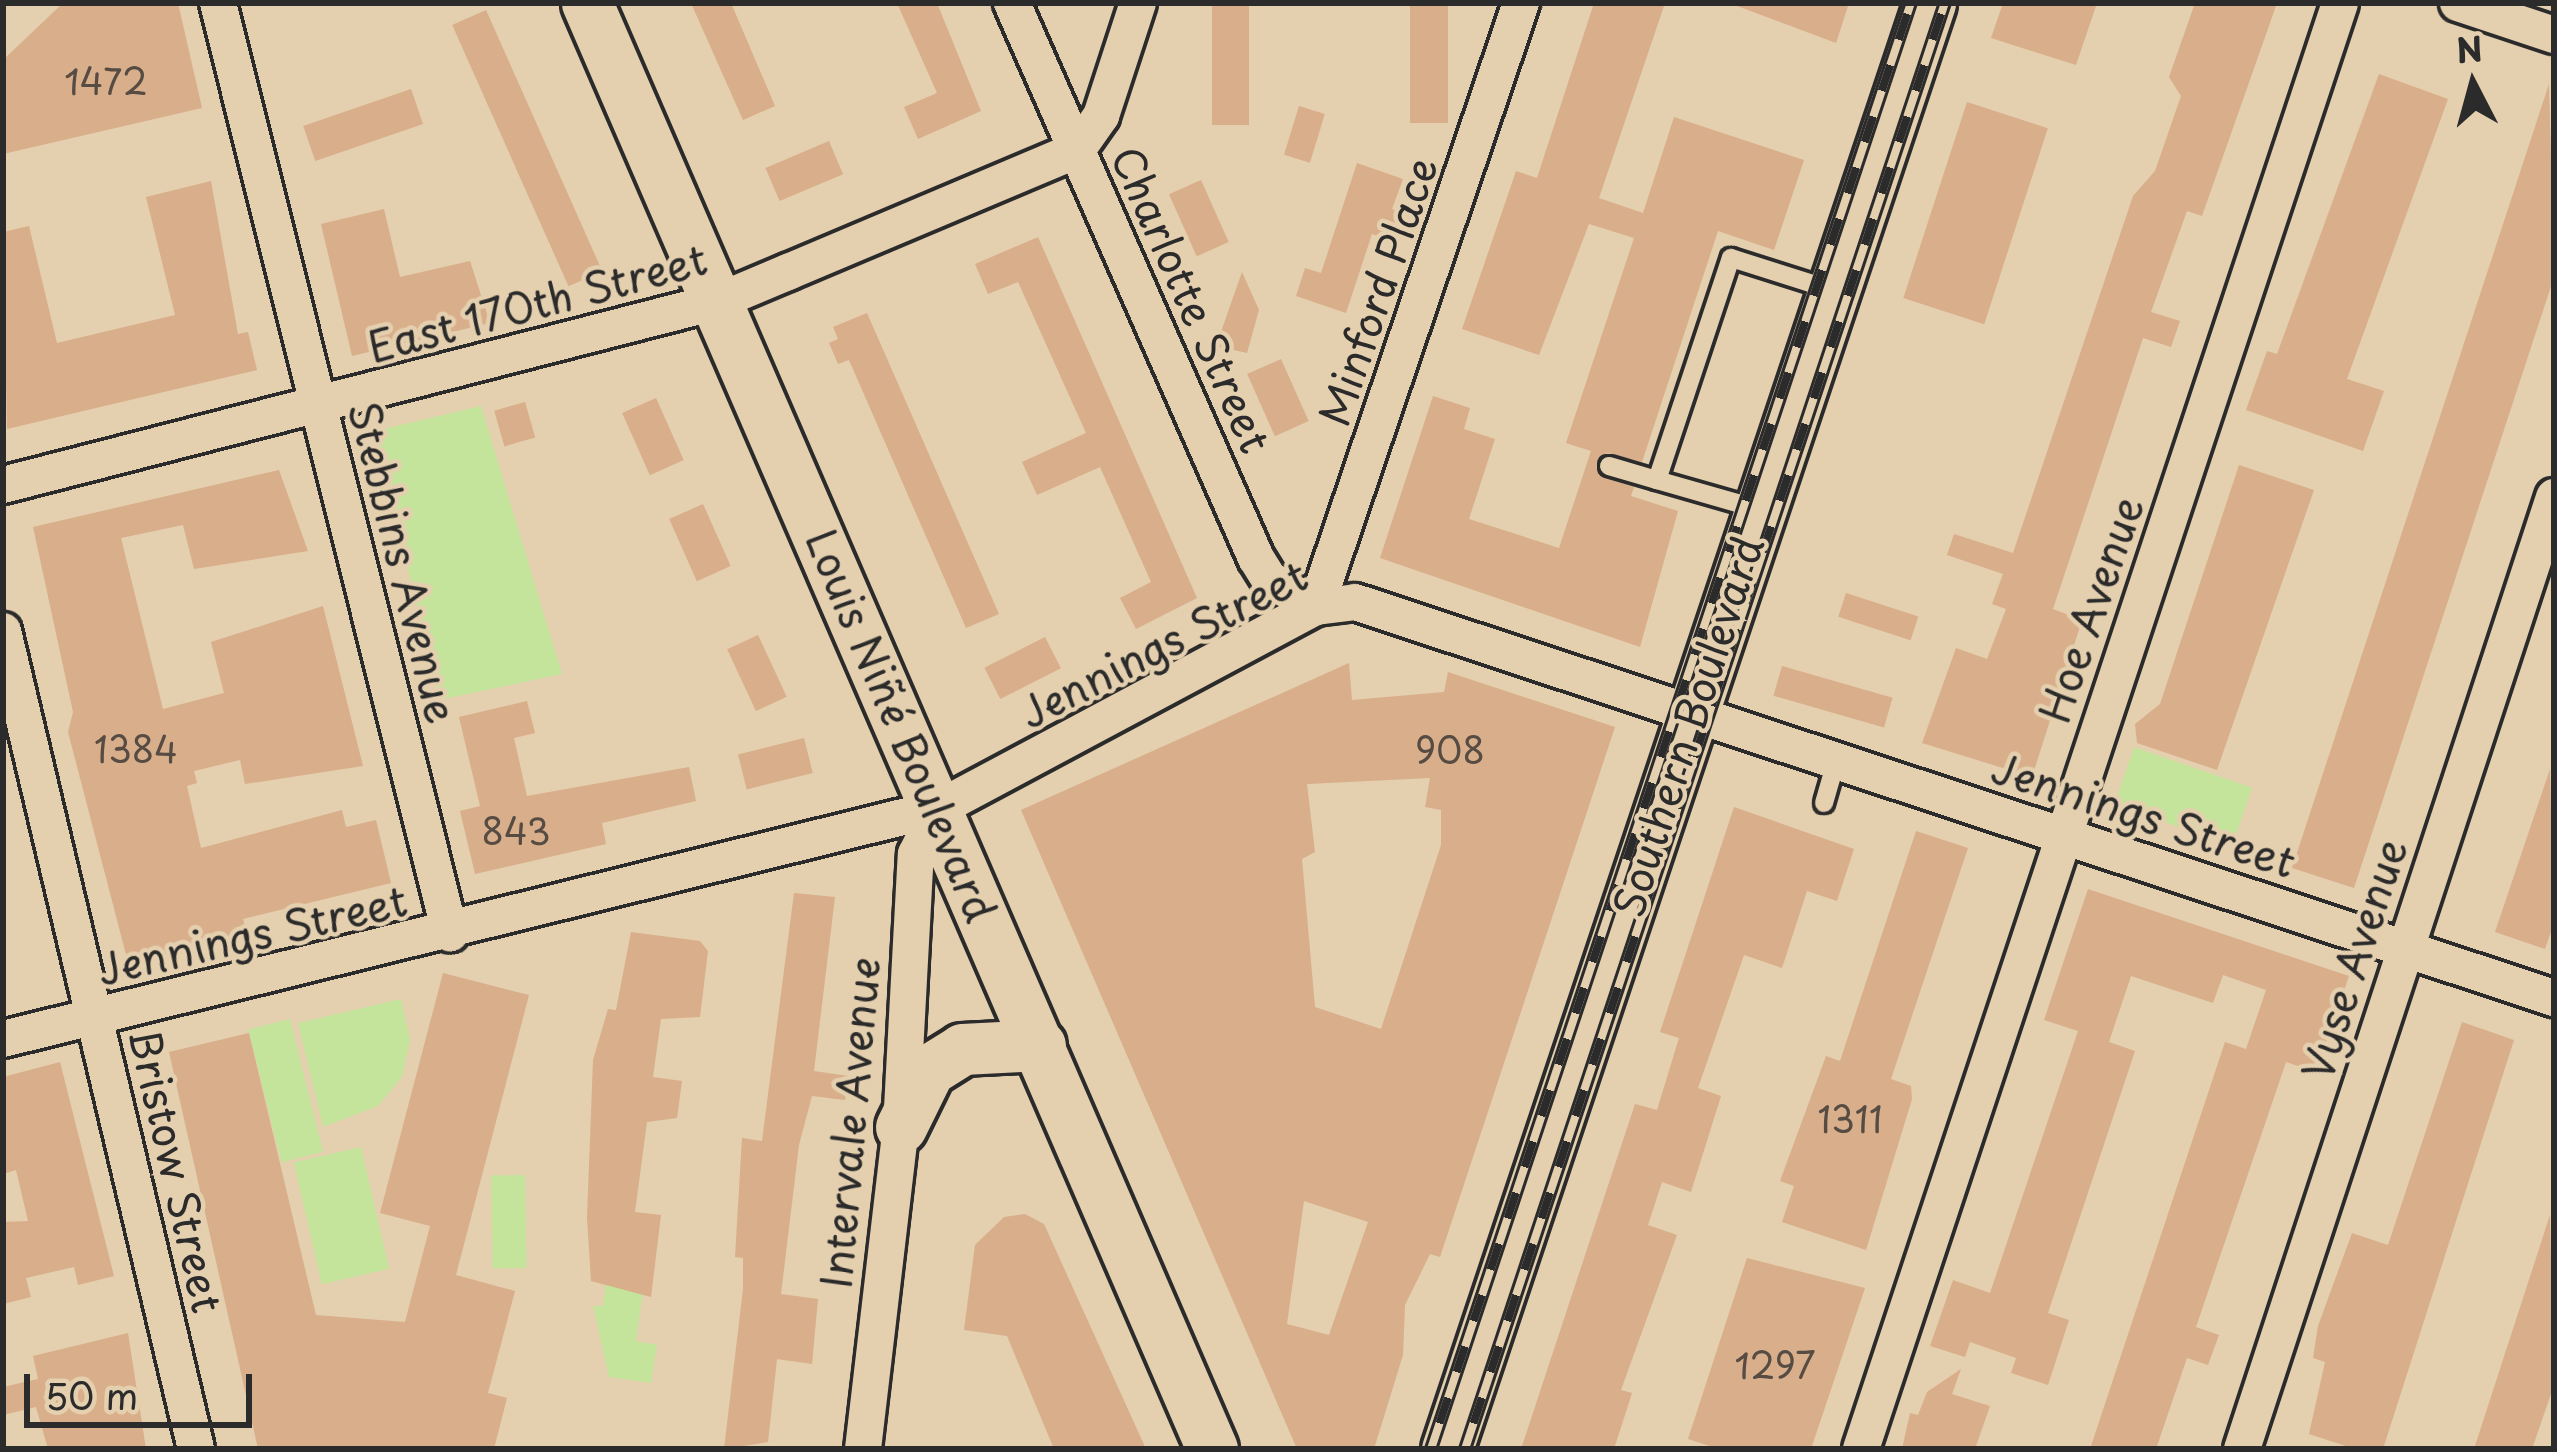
<!DOCTYPE html>
<meta charset="utf-8">
<style>
body{margin:0}
#map{position:relative;width:2557px;height:1452px;overflow:hidden;background:#e4cfae;font-family:"Playpen Sans",sans-serif}
div>[style]{position:absolute}
[style*='--x']{left:calc(var(--x)*1px);top:calc(var(--y)*1px);width:calc(var(--w)*1px);rotate:calc(var(--a)*1deg)}
.green>*{inset:0;background:#c4e49c;transform-origin:0 0}
.building>*{inset:0;background:#d9ae8a;transform-origin:0 0}
.roads{filter:drop-shadow(3px 0 #2b2b2b) drop-shadow(-3px 0 #2b2b2b) drop-shadow(0 3px #2b2b2b) drop-shadow(0 -3px #2b2b2b)}
.lane>*{height:18px;margin:-9px;padding:0 9px;transform-origin:9px;border-radius:9px;background:#e4cfae}
.street>*{height:36px;margin:-18px;padding:0 18px;transform-origin:18px;border-radius:18px;background:#e4cfae}
.secondary>*{height:51px;margin:-25.5px;padding:0 25.5px;transform-origin:25.5px;border-radius:25.5px;background:#e4cfae}
.rail>*{height:14px;margin-top:-7px;transform-origin:0;background:repeating-linear-gradient(90deg,#e4cfae 0 27px,#2b2b2b 0 54px);box-sizing:border-box;border-block:3px solid #2b2b2b}
span{translate:-50% -50%;white-space:nowrap;text-align:center;line-height:1.15;-webkit-text-stroke:9px #e4cfae;paint-order:stroke}
.number-label{font-size:36px;color:#564c43}
.number-label span{-webkit-text-stroke-width:0}
.street-label{font-size:42px;color:#2b2b2b}
.frame{position:absolute;inset:0;border:6px solid #2b2b2b;pointer-events:none}
.north{position:absolute;left:2413px;top:24px;width:120px;height:120px;-webkit-text-stroke:9px #e4cfae;paint-order:stroke;rotate:354deg;font-size:33px;font-weight:700;line-height:48px;text-align:center;color:#2b2b2b}
.north::after{content:'';display:block;margin:auto;width:42px;height:54px;background:#2b2b2b;clip-path:polygon(50% 0,100% 100%,50% 72%,0 100%)}
.scale{position:absolute;left:24px;top:1374px;width:228px;height:54px;box-sizing:border-box;border:6px solid #2b2b2b;border-top:0;padding-left:15px;font-size:36px;line-height:42px;white-space:nowrap;color:#2b2b2b;-webkit-text-stroke:9px #e4cfae;paint-order:stroke}
</style>
<div id="map">
<div class="green">
<i style="clip-path:polygon(481px 406px,562px 674px,439px 700px,375px 431px)"></i>
<i style="left:2134px;top:747px;width:125px;height:61px;rotate:19deg"></i>
<i style="clip-path:polygon(401px 999px,410px 1040px,402px 1077px,378px 1106px,323px 1127px,298px 1023px)"></i>
<i style="left:290px;top:1019px;width:137px;height:43px;rotate:76deg"></i>
<i style="left:361px;top:1147px;width:125px;height:69px;rotate:77deg"></i>
<i style="left:525px;top:1175px;width:93px;height:34px;rotate:89deg"></i>
<i style="clip-path:polygon(606px 1285px,643px 1291px,636px 1341px,657px 1345px,651px 1383px,609px 1377px,593px 1306px,603px 1306px)"></i>
</div>
<div class="building">
<i style="clip-path:polygon(63px 3px,178px 3px,202px 108px,3px 154px,3px 60px)"></i>
<i style="clip-path:polygon(691px 3px,731px 3px,775px 106px,743px 120px)"></i>
<i style="clip-path:polygon(897px 3px,937px 3px,981px 111px,918px 139px,904px 107px,937px 93px)"></i>
<i style="left:1212px;top:3px;width:37px;height:122px"></i>
<i style="left:1410px;top:3px;width:38px;height:120px"></i>
<i style="clip-path:polygon(1594px 3px,1665px 3px,1599px 198px,1643px 213px,1674px 117px,1804px 160px,1774px 250px,1718px 231px,1642px 462px,1607px 453px,1597px 461px,1600px 476px,1634px 487px,1631px 496px,1678px 511px,1640px 647px,1380px 558px,1433px 396px,1470px 408px,1464px 429px,1495px 439px,1469px 519px,1559px 548px,1591px 451px,1566px 443px,1634px 238px,1589px 224px,1539px 355px,1462px 329px,1516px 171px,1537px 178px)"></i>
<i style="clip-path:polygon(1729px 3px,1849px 3px,1836px 43px)"></i>
<i style="clip-path:polygon(2003px 3px,2097px 3px,2076px 65px,1991px 38px)"></i>
<i style="clip-path:polygon(2195px 3px,2277px 3px,2202px 216px,2187px 211px,2151px 312px,2180px 321px,2171px 347px,2143px 338px,2053px 609px,2082px 620px,2032px 777px,1922px 743px,1956px 648px,1987px 659px,2006px 609px,1992px 604px,2003px 574px,1947px 555px,1954px 534px,2013px 553px,2133px 196px,2155px 171px,2181px 96px,2169px 77px)"></i>
<i style="left:486px;top:10px;width:286px;height:37px;rotate:66deg"></i>
<i style="clip-path:polygon(2379px 74px,2448px 99px,2347px 379px,2384px 391px,2363px 451px,2246px 410px,2267px 351px,2277px 354px)"></i>
<i style="clip-path:polygon(2549px 84px,2554px 277px,2354px 888px,2292px 868px)"></i>
<i style="left:411px;top:89px;width:37px;height:114px;rotate:71deg"></i>
<i style="left:1967px;top:102px;width:85px;height:206px;rotate:18deg"></i>
<i style="left:1299px;top:106px;width:27px;height:51px;rotate:17deg"></i>
<i style="left:829px;top:141px;width:36px;height:69px;rotate:67deg"></i>
<i style="clip-path:polygon(1357px 163px,1403px 179px,1392px 209px,1404px 213px,1395px 242px,1372px 234px,1346px 313px,1296px 296px,1305px 268px,1321px 273px)"></i>
<i style="left:1201px;top:180px;width:68px;height:35px;rotate:66deg"></i>
<i style="clip-path:polygon(211px 181px,238px 334px,248px 332px,257px 370px,7px 429px,3px 232px,29px 226px,57px 343px,175px 315px,146px 197px)"></i>
<i style="clip-path:polygon(384px 209px,400px 277px,470px 261px,490px 323px,352px 356px,321px 224px)"></i>
<i style="clip-path:polygon(1038px 237px,1197px 598px,1136px 629px,1120px 598px,1151px 582px,1100px 467px,1037px 495px,1022px 462px,1086px 433px,1018px 282px,988px 294px,975px 264px)"></i>
<i style="clip-path:polygon(1242px 272px,1259px 310px,1247px 353px,1216px 346px)"></i>
<i style="clip-path:polygon(867px 313px,999px 614px,966px 628px,849px 360px,838px 364px,829px 343px,838px 339px,833px 327px)"></i>
<i style="left:1281px;top:359px;width:68px;height:37px;rotate:66deg"></i>
<i style="left:656px;top:398px;width:68px;height:37px;rotate:66deg"></i>
<i style="left:525px;top:402px;width:37px;height:32px;rotate:74deg"></i>
<i style="clip-path:polygon(2239px 465px,2314px 490px,2217px 770px,2137px 743px,2135px 724px,2160px 704px)"></i>
<i style="clip-path:polygon(279px 470px,308px 551px,194px 569px,183px 525px,121px 538px,163px 709px,224px 693px,211px 642px,323px 606px,363px 766px,245px 784px,240px 760px,194px 771px,197px 783px,187px 786px,201px 848px,342px 810px,346px 827px,376px 820px,391px 883px,243px 919px,248px 938px,129px 966px,68px 732px,73px 712px,33px 527px)"></i>
<i style="left:703px;top:504px;width:68px;height:37px;rotate:66deg"></i>
<i style="left:1846px;top:593px;width:76px;height:25px;rotate:18deg"></i>
<i style="left:758px;top:635px;width:68px;height:34px;rotate:65deg"></i>
<i style="left:1045px;top:637px;width:35px;height:68px;rotate:63deg"></i>
<i style="clip-path:polygon(evenodd,1349px 663px,1352px 700px,1444px 692px,1448px 672px,1615px 727px,1440px 1257px,1430px 1254px,1405px 1305px,1403px 1355px,1374px 1449px,1297px 1449px,1021px 810px,1349px 663px,1430px 778px,1425px 807px,1441px 810px,1441px 845px,1381px 1029px,1315px 1007px,1302px 859px,1315px 852px,1307px 784px,1430px 778px,1349px 663px,1304px 1201px,1368px 1222px,1329px 1335px,1287px 1324px,1304px 1201px)"></i>
<i style="left:1782px;top:666px;width:115px;height:31px;rotate:16deg"></i>
<i style="clip-path:polygon(527px 701px,535px 733px,514px 738px,527px 796px,689px 767px,696px 801px,602px 823px,606px 844px,475px 874px,460px 811px,480px 806px,459px 717px)"></i>
<i style="left:804px;top:738px;width:36px;height:68px;rotate:76deg"></i>
<i style="clip-path:polygon(2550px 769px,2554px 923px,2545px 949px,2495px 932px)"></i>
<i style="clip-path:polygon(1734px 807px,1854px 849px,1837px 901px,1807px 891px,1782px 968px,1744px 955px,1698px 1088px,1721px 1096px,1691px 1192px,1662px 1182px,1648px 1225px,1677px 1235px,1621px 1390px,1632px 1393px,1614px 1449px,1521px 1449px,1635px 1104px,1657px 1110px,1679px 1038px,1660px 1032px)"></i>
<i style="clip-path:polygon(1916px 831px,1968px 848px,1891px 1079px,1911px 1086px,1912px 1099px,1866px 1250px,1782px 1222px,1794px 1186px,1780px 1181px,1826px 1056px,1840px 1061px)"></i>
<i style="clip-path:polygon(2088px 889px,2349px 976px,2316px 1072px,2286px 1062px,2196px 1327px,2219px 1335px,2208px 1365px,2187px 1358px,2156px 1449px,2090px 1449px,2225px 1042px,2246px 1049px,2266px 990px,2223px 975px,2213px 1003px,2131px 976px,2109px 1042px,2135px 1051px,2048px 1313px,2069px 1320px,2048px 1385px,2011px 1373px,2016px 1358px,1970px 1342px,1965px 1357px,1930px 1346px,1953px 1280px,1990px 1293px,2078px 1031px,2044px 1020px)"></i>
<i style="clip-path:polygon(794px 893px,835px 897px,814px 1071px,848px 1076px,845px 1100px,812px 1096px,799px 1145px,781px 1294px,818px 1299px,812px 1364px,777px 1359px,768px 1442px,724px 1449px,743px 1289px,743px 1258px,735px 1257px,742px 1138px,762px 1141px)"></i>
<i style="clip-path:polygon(631px 932px,700px 941px,708px 951px,700px 1017px,661px 1019px,653px 1077px,682px 1081px,677px 1118px,647px 1122px,635px 1212px,661px 1215px,651px 1297px,591px 1281px,587px 1218px,593px 1060px,608px 1009px,616px 1010px)"></i>
<i style="clip-path:polygon(443px 973px,529px 995px,456px 1275px,515px 1291px,488px 1393px,507px 1398px,494px 1449px,258px 1449px,169px 1052px,249px 1033px,316px 1315px,405px 1322px,430px 1226px,380px 1213px)"></i>
<i style="clip-path:polygon(2462px 1022px,2514px 1040px,2383px 1449px,2355px 1449px,2309px 1434px,2325px 1362px,2313px 1358px,2318px 1326px,2352px 1233px,2388px 1245px)"></i>
<i style="clip-path:polygon(60px 1062px,114px 1276px,78px 1285px,74px 1267px,26px 1278px,31px 1297px,3px 1304px,3px 1222px,28px 1221px,16px 1170px,3px 1174px,3px 1077px)"></i>
<i style="clip-path:polygon(1025px 1214px,1044px 1224px,1146px 1449px,1054px 1449px,1007px 1336px,964px 1330px,975px 1245px,1004px 1217px)"></i>
<i style="clip-path:polygon(2550px 1215px,2554px 1385px,2532px 1449px,2474px 1449px)"></i>
<i style="clip-path:polygon(1747px 1258px,1865px 1288px,1811px 1449px,1719px 1449px,1688px 1439px)"></i>
<i style="clip-path:polygon(128px 1333px,146px 1449px,48px 1449px,36px 1407px,3px 1415px,3px 1387px,38px 1379px,33px 1356px)"></i>
<i style="clip-path:polygon(1961px 1369px,1952px 1394px,1990px 1406px,1975px 1449px,1902px 1449px,1910px 1413px,1918px 1415px,1927px 1392px)"></i>
</div>
<div class="roads">
<div class="lane">
<i style="--x:1609;--y:466;--w:50;--a:16.3"></i>
<i style="--x:1758;--y:509;--w:105;--a:-164"></i>
<i style="--x:1657;--y:480;--w:234;--a:-71.6"></i>
<i style="--x:1731;--y:258;--w:106;--a:17.6"></i>
<i style="--x:1824;--y:803;--w:47;--a:-73.9"></i>
</div>
<div class="street">
<i style="--x:218;--y:3;--w:959;--a:75.99"></i>
<i style="--x:1012;--y:3;--w:606;--a:66.27"></i>
<i style="--x:1256;--y:558;--w:25;--a:58"></i>
<i style="--x:1269;--y:579;--w:55;--a:30.8"></i>
<i style="--x:1316;--y:607;--w:638;--a:-71.25"></i>
<i style="--x:2458;--y:3;--w:101;--a:18.4"></i>
<i style="--x:3;--y:485;--w:739;--a:-14.41"></i>
<i style="--x:719;--y:301;--w:75;--a:-22.8"></i>
<i style="--x:788;--y:272;--w:314;--a:-22.9"></i>
<i style="--x:1077;--y:150;--w:42;--a:-54.8"></i>
<i style="--x:1101;--y:116;--w:119;--a:-71.9"></i>
<i style="--x:3;--y:631;--w:840;--a:76.72"></i>
<i style="--x:3;--y:1039;--w:964;--a:-13.86"></i>
<i style="--x:939;--y:808;--w:427;--a:-28.1"></i>
<i style="--x:1316;--y:607;--w:39;--a:-7"></i>
<i style="--x:1355;--y:602;--w:1263;--a:18.28"></i>
<i style="--x:863;--y:1449;--w:324;--a:-83.3"></i>
<i style="--x:901;--y:1127;--w:273;--a:-86.9"></i>
<i style="--x:916;--y:854;--w:51;--a:-63.4"></i>
<i style="--x:1861;--y:1449;--w:1523;--a:-71.67"></i>
<i style="--x:2242;--y:1449;--w:1002;--a:-71.85"></i>
</div>
<div class="secondary">
<i style="--x:587;--y:3;--w:1575;--a:66.62"></i>
<i style="--x:901;--y:1127;--w:64;--a:-63.8"></i>
<i style="--x:929;--y:1070;--w:39;--a:-32"></i>
<i style="--x:962;--y:1049;--w:78;--a:-2.9"></i>
<i style="--x:1447;--y:1449;--w:1525;--a:-71.53"></i>
</div>
</div>
<div class="rail">
<i style="--x:1431;--y:1449;--w:1524;--a:-71.64"></i>
<i style="--x:1465;--y:1449;--w:1524;--a:-71.64"></i>
</div>
<div class="number-label">
<span style="left:106px;top:81px">1472</span>
<span style="left:136px;top:749px">1384</span>
<span style="left:1450px;top:750px">908</span>
<span style="left:516px;top:831px">843</span>
<span style="left:1850px;top:1119px">1311</span>
<span style="left:1775px;top:1365px">1297</span>
</div>
<div class="street-label">
<span style="left:1377px;top:291px;rotate:-71deg">Minford Place</span>
<span style="left:1192px;top:299px;rotate:66deg">Charlotte Street</span>
<span style="left:537px;top:302px;rotate:-15deg">East 170th Street</span>
<span style="left:404px;top:562px;rotate:76deg">Stebbins Avenue</span>
<span style="left:2090px;top:609px;rotate:-71deg">Hoe Avenue</span>
<span style="left:1163px;top:643px;rotate:-27deg">Jennings Street</span>
<span style="left:902px;top:725px;rotate:67deg">Louis Niñé Boulevard</span>
<span style="left:1687px;top:726px;rotate:-72deg">Southern Boulevard</span>
<span style="left:2144px;top:814px;rotate:18deg">Jennings Street</span>
<span style="left:252px;top:934px;rotate:-13deg">Jennings Street</span>
<span style="left:2353px;top:959px;rotate:-72deg">Vyse Avenue</span>
<span style="left:849px;top:1123px;rotate:-85deg">Intervale Avenue</span>
<span style="left:177px;top:1170px;rotate:77deg">Bristow Street</span>
</div>
<div class="frame"></div>
<div class="north">N</div>
<div class="scale">50 m</div>
</div>
